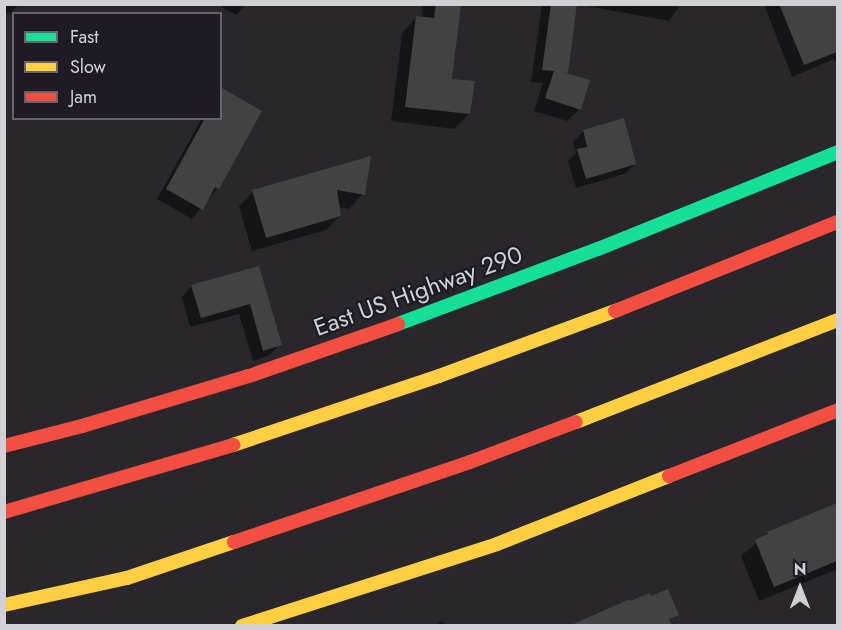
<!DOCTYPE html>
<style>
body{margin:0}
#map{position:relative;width:842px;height:630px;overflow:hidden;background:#29272c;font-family:Jost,sans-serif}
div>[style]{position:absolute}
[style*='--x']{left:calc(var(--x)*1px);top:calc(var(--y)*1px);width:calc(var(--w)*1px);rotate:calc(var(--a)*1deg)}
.shadow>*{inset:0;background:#0007}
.building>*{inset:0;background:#424243}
.fast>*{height:14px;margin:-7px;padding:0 7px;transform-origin:7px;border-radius:7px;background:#16e098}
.slow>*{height:14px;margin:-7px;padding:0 7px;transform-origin:7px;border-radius:7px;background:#ffcf43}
.jam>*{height:14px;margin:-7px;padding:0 7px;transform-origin:7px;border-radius:7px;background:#f24e42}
span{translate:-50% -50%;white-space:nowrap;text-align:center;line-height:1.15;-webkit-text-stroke:4.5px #1e1b25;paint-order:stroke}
.street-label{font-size:24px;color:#d2d0d7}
.frame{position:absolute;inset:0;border:6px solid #d2d0d7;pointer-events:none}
.legend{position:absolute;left:12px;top:12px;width:210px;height:108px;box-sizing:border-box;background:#1e1b25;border:2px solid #66636c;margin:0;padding:8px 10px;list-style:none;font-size:18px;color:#d2d0d7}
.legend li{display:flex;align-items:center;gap:12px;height:30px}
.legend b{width:30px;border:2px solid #66636c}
.north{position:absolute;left:770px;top:558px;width:60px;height:60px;-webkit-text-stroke:4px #1e1b25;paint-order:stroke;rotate:0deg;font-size:16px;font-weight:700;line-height:24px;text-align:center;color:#d2d0d7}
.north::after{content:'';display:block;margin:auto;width:21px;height:27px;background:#d2d0d7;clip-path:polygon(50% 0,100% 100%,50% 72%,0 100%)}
</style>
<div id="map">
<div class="shadow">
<i style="clip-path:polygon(4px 4px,19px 4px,11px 13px,4px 13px)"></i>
<i style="clip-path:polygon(216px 4px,246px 4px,236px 15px)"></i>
<i style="clip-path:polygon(423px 4px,459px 4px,450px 80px,469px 114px,454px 129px,391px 121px,402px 33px,417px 17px,422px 18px)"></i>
<i style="clip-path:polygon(542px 4px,575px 4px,564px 74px,580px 109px,567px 121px,534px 111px,543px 83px,531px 82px)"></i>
<i style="clip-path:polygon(576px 4px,681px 4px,669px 21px)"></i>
<i style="clip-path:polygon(764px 4px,838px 4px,838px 67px,834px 59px,792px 77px)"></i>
<i style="clip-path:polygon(223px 90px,218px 188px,192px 219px,157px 199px,202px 118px,220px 118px)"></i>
<i style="clip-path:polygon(584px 131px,635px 164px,624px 174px,576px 188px,568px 161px,576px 153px,573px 142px)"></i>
<i style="clip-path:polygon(369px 158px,363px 194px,349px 209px,338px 207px,340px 216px,326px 230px,252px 251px,239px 206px,253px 192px)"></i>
<i style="clip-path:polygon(258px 268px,280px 344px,270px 355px,253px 361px,239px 314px,190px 327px,182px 297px,192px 286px)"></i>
<i style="clip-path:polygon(838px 505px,838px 569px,759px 601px,741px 556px,768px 533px)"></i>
<i style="clip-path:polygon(440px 621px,450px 626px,436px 626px)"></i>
</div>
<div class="building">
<i style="clip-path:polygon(436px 4px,461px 4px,452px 79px,475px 81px,470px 114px,405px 107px,416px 16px,434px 18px)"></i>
<i style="clip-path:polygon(551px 4px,577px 4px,568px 73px,562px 72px,590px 80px,581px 110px,545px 98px,554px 71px,542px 70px)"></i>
<i style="clip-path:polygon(779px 4px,837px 4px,837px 52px,804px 65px)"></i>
<i style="clip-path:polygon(220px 87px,262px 111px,219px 189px,215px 187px,203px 210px,166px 189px,205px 118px,220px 118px)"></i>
<i style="clip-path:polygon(624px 118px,636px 164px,586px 179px,577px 149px,587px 147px,583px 130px)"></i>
<i style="clip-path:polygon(371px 156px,365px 195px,337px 190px,341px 216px,266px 238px,252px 190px)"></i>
<i style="clip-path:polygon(259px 266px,282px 345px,263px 351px,250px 304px,201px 318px,191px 285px)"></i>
<i style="clip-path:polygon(837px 503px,837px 561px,774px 587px,755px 540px,768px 534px,767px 532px)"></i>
<i style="clip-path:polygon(668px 589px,679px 615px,669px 619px,672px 626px,569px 626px,630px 599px,630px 601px,650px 593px,651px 596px)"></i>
</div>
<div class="fast">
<i style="--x:398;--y:324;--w:214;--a:-20.6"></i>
<i style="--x:598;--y:249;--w:259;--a:-22"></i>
</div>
<div class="slow">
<i style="--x:576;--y:422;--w:281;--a:-21.3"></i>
<i style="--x:233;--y:445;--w:217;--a:-18.5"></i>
<i style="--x:439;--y:376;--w:188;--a:-20.3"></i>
<i style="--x:4;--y:605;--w:126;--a:-12.4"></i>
<i style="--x:127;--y:578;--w:113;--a:-18.6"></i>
<i style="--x:242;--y:626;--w:268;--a:-17.8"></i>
<i style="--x:497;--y:544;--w:185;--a:-21.6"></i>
</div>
<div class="jam">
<i style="--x:615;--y:311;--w:240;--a:-21.8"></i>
<i style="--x:4;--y:446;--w:81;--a:-14.4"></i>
<i style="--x:82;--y:426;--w:174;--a:-16.7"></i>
<i style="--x:249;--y:376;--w:158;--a:-19.2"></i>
<i style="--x:669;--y:476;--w:181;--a:-21.3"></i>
<i style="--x:4;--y:512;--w:239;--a:-16.3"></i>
<i style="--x:234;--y:542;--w:249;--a:-18.7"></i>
<i style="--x:470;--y:462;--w:113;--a:-20.7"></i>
</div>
<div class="street-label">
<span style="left:418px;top:291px;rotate:-20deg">East US Highway 290</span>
</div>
<div class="frame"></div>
<ul class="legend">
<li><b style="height:8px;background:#16e098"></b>Fast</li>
<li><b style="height:8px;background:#ffcf43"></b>Slow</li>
<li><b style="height:8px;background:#f24e42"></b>Jam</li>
</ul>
<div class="north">N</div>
</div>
